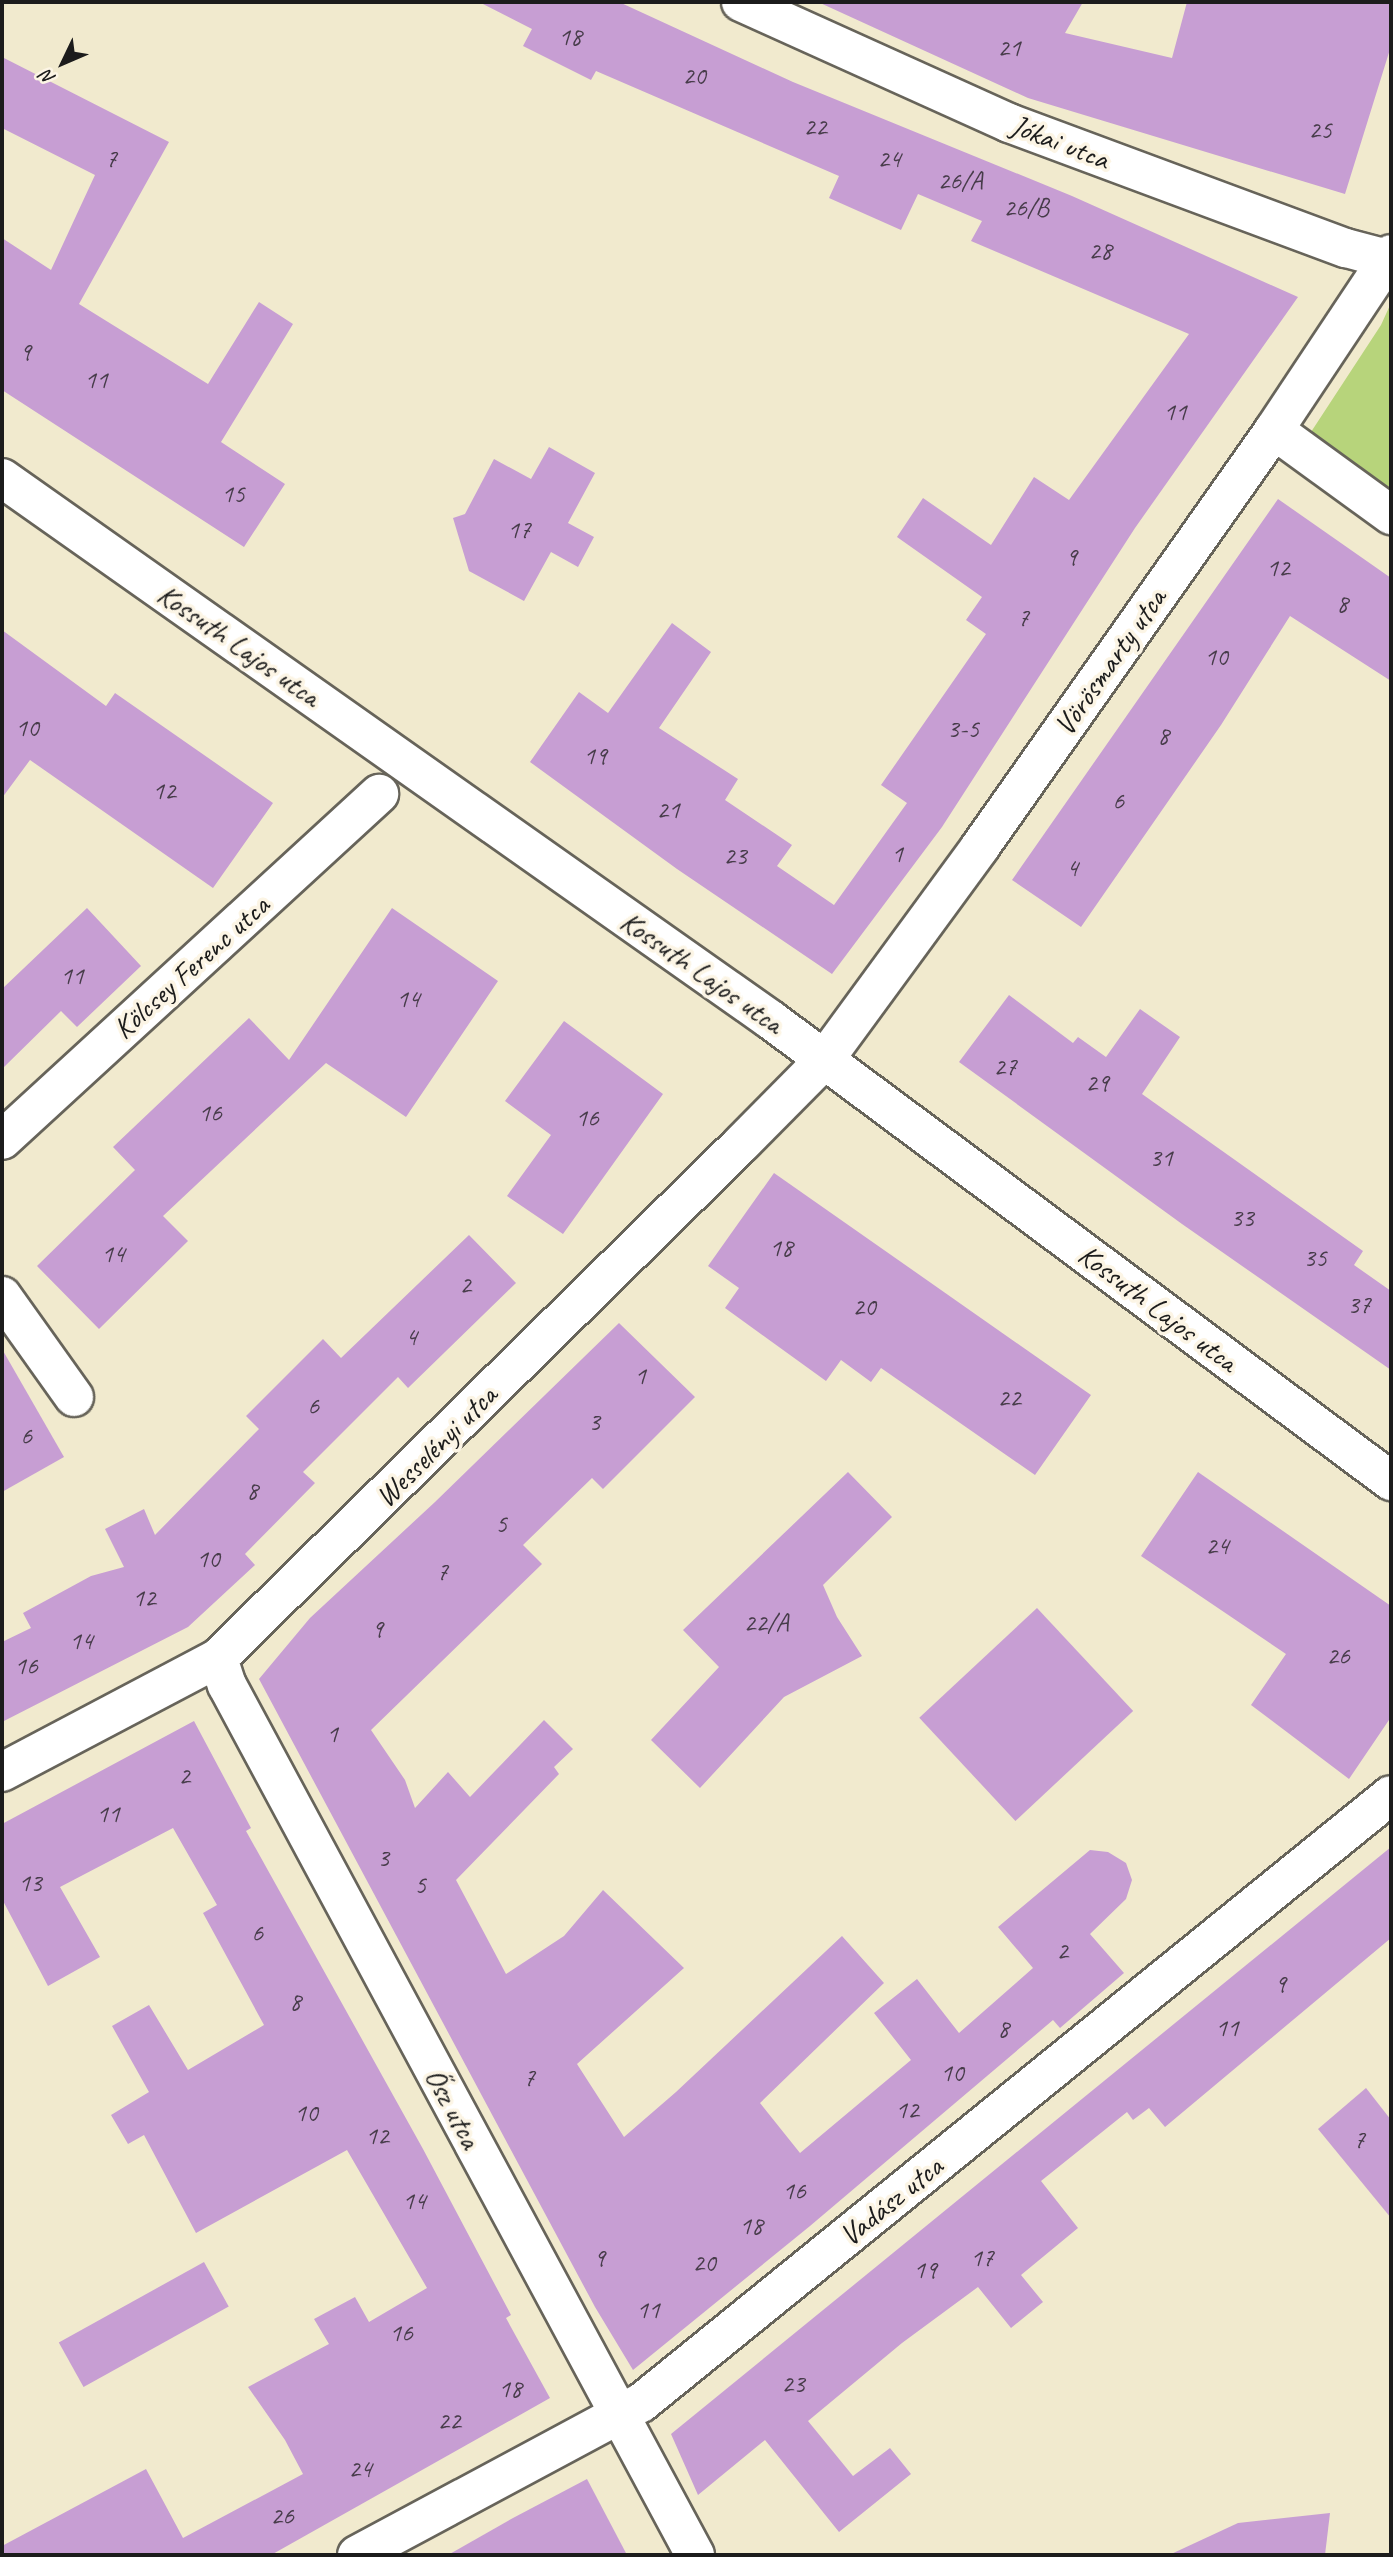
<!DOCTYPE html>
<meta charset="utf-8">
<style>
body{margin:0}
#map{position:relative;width:1393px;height:2557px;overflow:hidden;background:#f1eace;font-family:Caveat,sans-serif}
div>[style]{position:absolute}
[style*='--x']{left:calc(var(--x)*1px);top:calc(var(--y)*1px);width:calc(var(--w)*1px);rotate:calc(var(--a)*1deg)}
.green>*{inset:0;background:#b7d47b}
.building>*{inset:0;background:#c79ed3;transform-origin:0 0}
.roads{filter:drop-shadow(2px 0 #67645a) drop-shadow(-2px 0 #67645a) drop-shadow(0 2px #67645a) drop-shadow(0 -2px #67645a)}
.minor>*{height:38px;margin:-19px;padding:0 19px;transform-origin:19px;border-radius:19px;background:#fff}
span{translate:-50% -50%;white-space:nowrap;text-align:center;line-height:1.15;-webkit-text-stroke:7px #fcf5e5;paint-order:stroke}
.number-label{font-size:26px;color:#473c4a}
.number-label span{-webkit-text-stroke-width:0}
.street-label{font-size:30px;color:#1c1c1c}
.frame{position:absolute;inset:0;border:4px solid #1c1c1c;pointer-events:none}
.north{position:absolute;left:28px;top:28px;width:70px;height:70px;-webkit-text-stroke:5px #fcf5e5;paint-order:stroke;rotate:226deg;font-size:19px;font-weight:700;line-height:28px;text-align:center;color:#1c1c1c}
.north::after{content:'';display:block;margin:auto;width:24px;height:32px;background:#1c1c1c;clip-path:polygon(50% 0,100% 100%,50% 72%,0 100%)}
</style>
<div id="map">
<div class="green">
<i style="clip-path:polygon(1391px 303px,1391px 518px,1294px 458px,1381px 325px)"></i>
</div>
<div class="building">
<i style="clip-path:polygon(479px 2px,619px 2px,793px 82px,1072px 196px,1298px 297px,1135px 528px,942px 827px,832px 974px,677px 869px,530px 762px,579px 692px,608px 713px,672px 623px,711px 652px,659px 728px,738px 779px,725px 800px,792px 845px,777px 866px,834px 905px,907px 803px,881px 785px,986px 634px,966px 620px,982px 597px,897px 537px,923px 498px,991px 545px,1034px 477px,1069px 500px,1189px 334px,971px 241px,982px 221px,918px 194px,901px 230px,829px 198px,839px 176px,596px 71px,591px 80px,523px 46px,532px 29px)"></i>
<i style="clip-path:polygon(818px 2px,1083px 2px,1065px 33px,1172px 58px,1187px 2px,1391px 2px,1391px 46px,1345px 194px,1028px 98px)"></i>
<i style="clip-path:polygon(2px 57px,169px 142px,79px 304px,208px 384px,259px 302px,293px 324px,221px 442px,285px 484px,244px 547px,2px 390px,2px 238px,51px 270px,95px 175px,2px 128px)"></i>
<i style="clip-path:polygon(549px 447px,595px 473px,568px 523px,594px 537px,578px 567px,551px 552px,524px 601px,469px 571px,453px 518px,465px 514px,494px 459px,531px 479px)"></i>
<i style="clip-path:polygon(1278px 499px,1391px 578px,1391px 681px,1290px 616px,1221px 725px,1081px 927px,1012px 880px)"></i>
<i style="clip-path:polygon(2px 630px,106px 706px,115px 693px,273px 803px,213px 888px,30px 760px,2px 798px)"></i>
<i style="clip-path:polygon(87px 908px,141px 966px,77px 1027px,61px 1011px,2px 1069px,2px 989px)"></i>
<i style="clip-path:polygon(392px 908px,498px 981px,406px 1117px,326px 1063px,163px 1216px,188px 1241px,99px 1329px,37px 1266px,135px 1170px,113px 1147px,249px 1018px,289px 1060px)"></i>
<i style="clip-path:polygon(1009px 995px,1073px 1043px,1078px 1037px,1106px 1057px,1140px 1009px,1180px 1037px,1142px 1094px,1363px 1251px,1354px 1265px,1391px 1291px,1391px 1370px,1182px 1224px,959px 1062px)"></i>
<i style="clip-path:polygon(564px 1021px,663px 1094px,563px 1234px,507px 1196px,551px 1135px,505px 1101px)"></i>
<i style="clip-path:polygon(774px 1173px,1091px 1395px,1035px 1475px,881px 1368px,871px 1382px,841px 1360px,826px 1381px,725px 1308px,739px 1288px,708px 1266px)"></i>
<i style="clip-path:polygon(469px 1235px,516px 1283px,408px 1388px,398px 1377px,303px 1472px,315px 1483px,245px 1554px,255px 1565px,188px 1627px,2px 1722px,2px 1642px,31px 1628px,23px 1613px,91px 1576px,124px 1567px,105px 1529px,144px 1509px,155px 1535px,259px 1429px,246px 1416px,323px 1339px,341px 1358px)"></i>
<i style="clip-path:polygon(619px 1323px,695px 1397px,603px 1489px,592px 1478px,523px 1545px,542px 1564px,371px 1730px,405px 1780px,415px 1808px,448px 1772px,470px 1797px,544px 1720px,573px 1749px,554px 1767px,559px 1774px,456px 1880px,506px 1974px,564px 1936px,603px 1890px,684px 1968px,577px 2064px,624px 2137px,676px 2092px,842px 1936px,884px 1983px,760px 2103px,800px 2153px,911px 2060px,874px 2013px,917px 1979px,959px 2033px,1033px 1968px,998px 1927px,1090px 1850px,1108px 1852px,1126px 1863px,1132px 1880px,1126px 1899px,1090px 1934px,1124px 1973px,1060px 2028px,1053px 2020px,810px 2226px,633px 2370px,595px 2307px,259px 1679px,310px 1618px,435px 1502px)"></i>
<i style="clip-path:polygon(2px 1349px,64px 1457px,2px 1492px)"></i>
<i style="clip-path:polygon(848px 1472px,892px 1517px,823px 1585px,837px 1617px,862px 1656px,784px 1697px,700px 1788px,651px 1740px,719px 1667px,683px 1630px)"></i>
<i style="clip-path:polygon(1198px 1472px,1391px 1606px,1391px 1717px,1349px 1779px,1251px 1705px,1286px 1654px,1141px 1556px)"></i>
<i style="left:1037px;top:1608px;width:141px;height:161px;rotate:47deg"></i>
<i style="clip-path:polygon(194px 1721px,251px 1828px,246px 1831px,423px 2149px,511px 2315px,506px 2318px,550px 2398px,271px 2555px,2px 2555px,2px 2546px,146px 2469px,183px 2538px,303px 2474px,285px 2440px,248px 2387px,329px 2344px,314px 2319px,355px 2297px,369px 2322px,427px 2288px,347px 2150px,196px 2233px,144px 2135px,128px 2144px,111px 2115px,149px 2092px,112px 2026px,149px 2005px,188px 2070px,264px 2025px,203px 1913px,217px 1905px,173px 1828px,60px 1887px,100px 1957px,48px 1986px,2px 1899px,2px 1824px)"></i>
<i style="clip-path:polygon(1391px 1847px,1391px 1938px,1165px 2127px,1149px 2108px,1133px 2120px,1127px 2112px,1041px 2181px,1078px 2228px,1021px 2275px,1043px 2302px,1011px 2328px,978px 2287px,902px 2343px,808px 2421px,853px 2476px,890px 2448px,911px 2474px,839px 2532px,765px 2440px,698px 2495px,671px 2434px)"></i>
<i style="clip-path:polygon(1366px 2088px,1391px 2120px,1391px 2218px,1318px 2129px)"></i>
<i style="left:204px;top:2262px;width:51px;height:166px;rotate:61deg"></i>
<i style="clip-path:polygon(587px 2479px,627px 2555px,448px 2555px,513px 2518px)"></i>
<i style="clip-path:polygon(1330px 2513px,1325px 2555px,1169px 2555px,1238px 2523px)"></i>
</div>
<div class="roads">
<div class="minor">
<i style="--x:741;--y:2;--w:294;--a:24.3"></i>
<i style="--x:1009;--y:123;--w:359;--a:20.4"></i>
<i style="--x:1346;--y:248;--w:47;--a:14.9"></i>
<i style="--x:1274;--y:430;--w:145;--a:36"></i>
<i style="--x:2;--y:478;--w:941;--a:35.18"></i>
<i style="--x:771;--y:1020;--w:773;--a:36.63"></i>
<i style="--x:2;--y:1140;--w:512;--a:-42.54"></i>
<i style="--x:2;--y:1296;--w:124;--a:54.5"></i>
<i style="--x:218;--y:1658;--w:28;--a:72"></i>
<i style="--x:227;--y:1685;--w:988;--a:61.72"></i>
<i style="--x:2;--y:1772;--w:244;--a:-27.8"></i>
<i style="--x:218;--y:1658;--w:735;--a:-44.5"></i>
<i style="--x:742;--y:1143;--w:118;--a:-45.3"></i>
<i style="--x:825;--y:1059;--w:263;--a:-53.8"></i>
<i style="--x:980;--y:847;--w:510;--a:-54.81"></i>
<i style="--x:1274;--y:430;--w:211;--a:-56.4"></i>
<i style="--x:357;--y:2555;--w:322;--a:-28.2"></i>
<i style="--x:641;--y:2403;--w:965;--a:-39.03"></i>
</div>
</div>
<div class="number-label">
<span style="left:570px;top:37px">18</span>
<span style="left:1009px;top:48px">21</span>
<span style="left:694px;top:76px">20</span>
<span style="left:815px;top:127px">22</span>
<span style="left:1320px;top:130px">25</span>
<span style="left:111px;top:159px">7</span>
<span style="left:889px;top:159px">24</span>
<span style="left:960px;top:181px">26/A</span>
<span style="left:1026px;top:208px">26/B</span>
<span style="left:1100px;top:251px">28</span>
<span style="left:25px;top:352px">9</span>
<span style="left:96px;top:380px">11</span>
<span style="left:1175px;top:412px">11</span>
<span style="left:233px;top:494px">15</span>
<span style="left:519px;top:530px">17</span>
<span style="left:1071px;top:557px">9</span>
<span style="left:1278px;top:568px">12</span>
<span style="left:1342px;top:604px">8</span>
<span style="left:1023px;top:618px">7</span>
<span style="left:1216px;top:657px">10</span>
<span style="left:27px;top:728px">10</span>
<span style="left:963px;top:729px">3-5</span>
<span style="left:1163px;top:736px">8</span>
<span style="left:595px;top:756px">19</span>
<span style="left:164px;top:791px">12</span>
<span style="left:1118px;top:801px">6</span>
<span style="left:668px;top:810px">21</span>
<span style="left:897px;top:854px">1</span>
<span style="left:735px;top:856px">23</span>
<span style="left:1072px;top:868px">4</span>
<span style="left:72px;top:976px">11</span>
<span style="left:408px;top:999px">14</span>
<span style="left:1005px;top:1067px">27</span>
<span style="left:1097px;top:1083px">29</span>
<span style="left:210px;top:1113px">16</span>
<span style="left:587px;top:1118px">16</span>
<span style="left:1161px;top:1158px">31</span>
<span style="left:1242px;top:1218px">33</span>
<span style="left:781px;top:1248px">18</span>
<span style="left:113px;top:1254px">14</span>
<span style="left:1315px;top:1258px">35</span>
<span style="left:465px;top:1285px">2</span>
<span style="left:1359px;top:1305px">37</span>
<span style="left:864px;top:1307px">20</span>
<span style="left:411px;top:1337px">4</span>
<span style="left:640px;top:1376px">1</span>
<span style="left:1009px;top:1398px">22</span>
<span style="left:313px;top:1406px">6</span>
<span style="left:594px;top:1422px">3</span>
<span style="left:26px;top:1436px">6</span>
<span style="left:252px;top:1491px">8</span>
<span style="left:501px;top:1524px">5</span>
<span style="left:1217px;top:1546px">24</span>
<span style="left:208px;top:1559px">10</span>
<span style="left:442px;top:1572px">7</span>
<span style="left:144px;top:1598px">12</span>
<span style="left:766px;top:1623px">22/A</span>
<span style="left:377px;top:1629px">9</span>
<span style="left:81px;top:1641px">14</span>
<span style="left:1338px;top:1656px">26</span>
<span style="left:26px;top:1666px">16</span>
<span style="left:332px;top:1734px">1</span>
<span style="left:184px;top:1776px">2</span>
<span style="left:108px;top:1814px">11</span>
<span style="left:383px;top:1858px">3</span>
<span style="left:30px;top:1883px">13</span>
<span style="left:420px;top:1885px">5</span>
<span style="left:257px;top:1933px">6</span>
<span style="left:1062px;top:1951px">2</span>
<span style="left:1280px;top:1984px">9</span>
<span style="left:295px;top:2002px">8</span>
<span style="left:1227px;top:2028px">11</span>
<span style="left:1003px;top:2029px">8</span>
<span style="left:952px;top:2073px">10</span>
<span style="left:529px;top:2078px">7</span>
<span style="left:907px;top:2110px">12</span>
<span style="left:306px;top:2113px">10</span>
<span style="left:377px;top:2136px">12</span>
<span style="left:1359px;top:2140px">7</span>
<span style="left:794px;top:2191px">16</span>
<span style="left:414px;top:2201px">14</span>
<span style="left:751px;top:2226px">18</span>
<span style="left:599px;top:2258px">9</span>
<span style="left:982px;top:2258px">17</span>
<span style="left:704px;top:2263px">20</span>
<span style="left:925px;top:2270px">19</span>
<span style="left:648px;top:2310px">11</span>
<span style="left:401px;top:2333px">16</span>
<span style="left:793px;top:2384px">23</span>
<span style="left:510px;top:2389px">18</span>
<span style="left:449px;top:2421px">22</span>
<span style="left:360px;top:2469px">24</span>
<span style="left:282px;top:2516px">26</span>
</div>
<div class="street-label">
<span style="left:1060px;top:142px;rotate:21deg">Jókai utca</span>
<span style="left:239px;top:645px;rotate:35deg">Kossuth Lajos utca</span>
<span style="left:1110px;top:662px;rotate:-55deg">Vörösmarty utca</span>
<span style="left:191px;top:967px;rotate:-42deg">Kölcsey Ferenc utca</span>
<span style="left:702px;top:972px;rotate:35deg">Kossuth Lajos utca</span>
<span style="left:1158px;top:1308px;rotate:37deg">Kossuth Lajos utca</span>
<span style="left:436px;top:1446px;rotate:-45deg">Wesselényi utca</span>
<span style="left:453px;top:2108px;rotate:62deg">Ősz utca</span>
<span style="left:891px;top:2201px;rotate:-39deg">Vadász utca</span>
</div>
<div class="frame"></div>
<div class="north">N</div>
</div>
